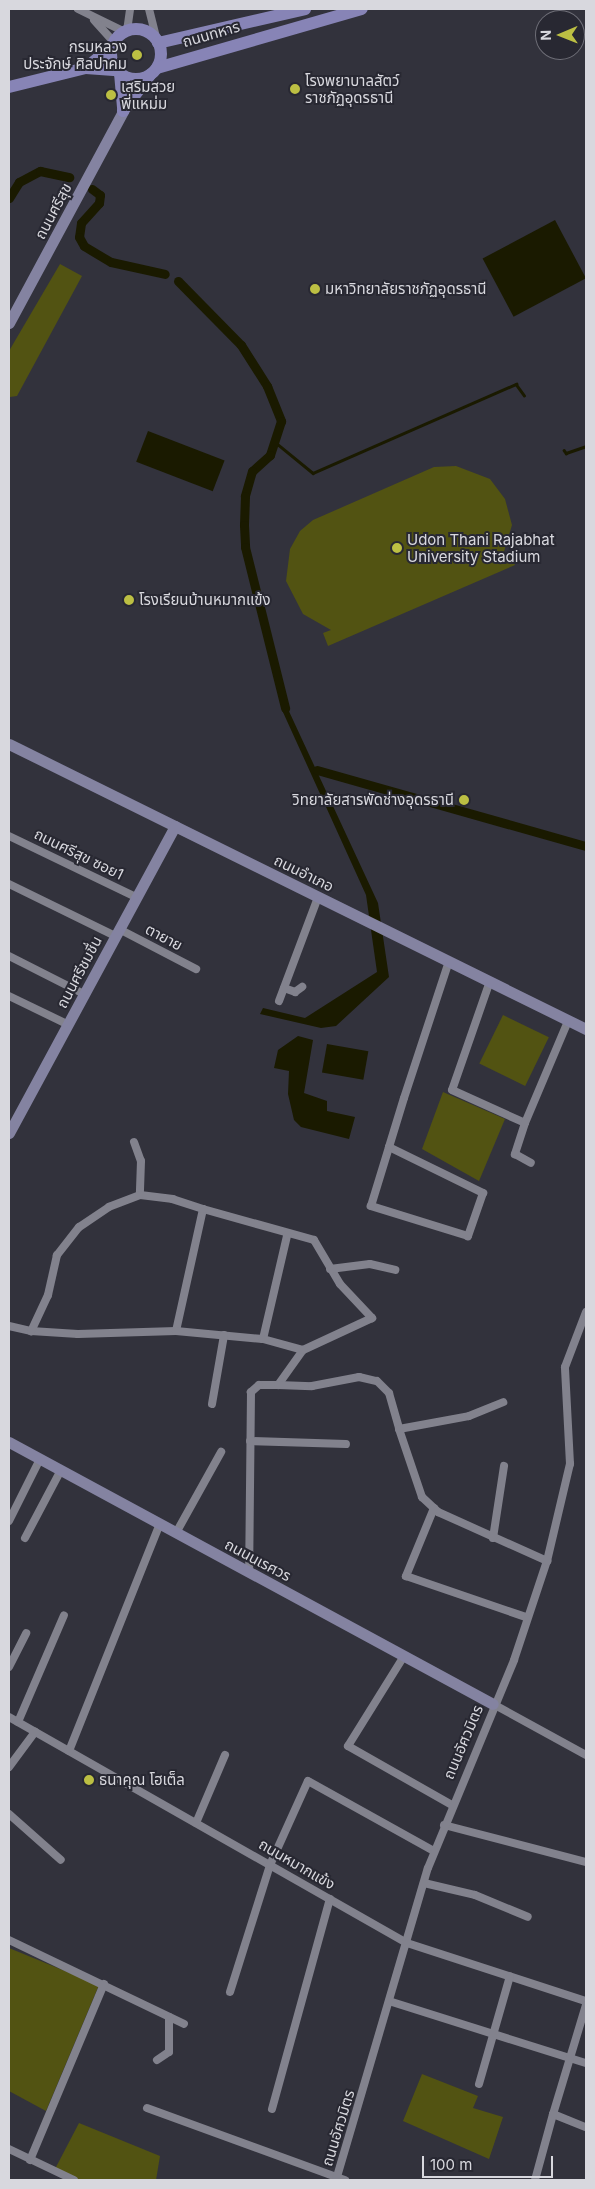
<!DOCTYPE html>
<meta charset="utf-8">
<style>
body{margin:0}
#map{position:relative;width:595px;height:2189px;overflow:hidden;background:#32323c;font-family:Inter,"Noto Sans Thai",sans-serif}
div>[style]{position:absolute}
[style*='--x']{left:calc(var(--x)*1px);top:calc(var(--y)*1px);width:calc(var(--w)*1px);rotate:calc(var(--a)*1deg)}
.green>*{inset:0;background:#525312;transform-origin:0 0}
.water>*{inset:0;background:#1a1a00;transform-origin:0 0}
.stream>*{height:2.5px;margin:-1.25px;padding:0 1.25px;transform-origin:1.25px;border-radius:1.25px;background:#1a1a00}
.canal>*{height:9px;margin:-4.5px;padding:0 4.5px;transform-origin:4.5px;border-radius:4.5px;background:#1a1a00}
.street>*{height:8px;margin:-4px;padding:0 4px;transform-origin:4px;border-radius:4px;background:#82828d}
.secondary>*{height:11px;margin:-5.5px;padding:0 5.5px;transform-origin:5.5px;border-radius:5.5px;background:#8483a1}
.primary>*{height:12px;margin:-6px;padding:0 6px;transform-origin:6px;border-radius:6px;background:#8784b6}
.primary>.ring{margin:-6px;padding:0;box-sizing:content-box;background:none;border:12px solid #8784b6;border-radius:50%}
.dots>*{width:14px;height:14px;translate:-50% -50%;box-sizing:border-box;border:2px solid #282832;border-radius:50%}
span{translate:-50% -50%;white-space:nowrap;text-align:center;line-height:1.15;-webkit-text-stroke:4px #282832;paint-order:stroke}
.street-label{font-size:15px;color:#d8d8de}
.poi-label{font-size:15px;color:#d8d8de}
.right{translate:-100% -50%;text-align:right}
.left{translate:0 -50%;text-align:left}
.frame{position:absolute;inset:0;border:10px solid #d8d8de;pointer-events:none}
.north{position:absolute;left:535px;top:10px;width:50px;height:50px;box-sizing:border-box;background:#282832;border:1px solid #6e6e77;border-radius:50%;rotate:269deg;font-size:14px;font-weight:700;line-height:20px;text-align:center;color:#d8d8de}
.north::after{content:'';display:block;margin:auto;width:18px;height:22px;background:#bcbf43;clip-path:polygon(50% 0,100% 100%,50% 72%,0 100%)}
.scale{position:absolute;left:422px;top:2156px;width:131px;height:22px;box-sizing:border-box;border:2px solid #d8d8de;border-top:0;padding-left:6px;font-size:15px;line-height:18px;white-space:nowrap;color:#d8d8de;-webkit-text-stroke:4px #282832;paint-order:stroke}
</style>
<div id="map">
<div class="green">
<i style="clip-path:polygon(60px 264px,82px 276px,17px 396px,10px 397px,9px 351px)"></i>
<i style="clip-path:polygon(456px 466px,490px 479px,505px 499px,512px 525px,503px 555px,509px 553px,515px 565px,328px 646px,323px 633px,331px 630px,303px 614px,286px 581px,290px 549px,300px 531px,313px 520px,434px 467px)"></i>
<i style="left:503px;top:1015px;width:51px;height:54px;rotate:26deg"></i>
<i style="clip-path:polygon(443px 1092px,505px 1119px,479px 1181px,422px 1149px)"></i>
<i style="clip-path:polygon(9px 1948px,99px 1985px,46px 2111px,9px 2091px)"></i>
<i style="clip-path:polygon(422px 2074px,478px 2096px,473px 2108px,503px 2117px,489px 2159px,403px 2121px)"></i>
<i style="clip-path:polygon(79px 2123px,160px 2156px,156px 2180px,80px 2180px,55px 2169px)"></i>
</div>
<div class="water">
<i style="left:555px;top:220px;width:66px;height:82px;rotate:62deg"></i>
<i style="left:148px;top:431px;width:82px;height:33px;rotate:21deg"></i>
<i style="clip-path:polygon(287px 707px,378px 903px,389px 977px,336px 1026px,321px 1028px,260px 1014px,263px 1008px,305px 1018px,377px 972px,366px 895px,282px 710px)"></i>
<i style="clip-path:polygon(298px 1036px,313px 1040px,304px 1093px,327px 1101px,327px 1111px,355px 1117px,349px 1139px,301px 1127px,294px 1120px,288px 1094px,289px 1071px,274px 1068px,278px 1050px)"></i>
<i style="left:327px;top:1044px;width:42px;height:29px;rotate:10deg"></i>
</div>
<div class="stream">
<i style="--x:275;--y:442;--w:49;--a:39.2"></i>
<i style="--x:313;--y:473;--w:222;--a:-23.7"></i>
<i style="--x:516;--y:384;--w:14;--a:54"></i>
<i style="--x:564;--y:450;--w:4;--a:56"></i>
<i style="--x:566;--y:453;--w:21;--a:-19"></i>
</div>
<div class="canal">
<i style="--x:92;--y:189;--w:10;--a:37"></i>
<i style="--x:100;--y:195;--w:8;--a:97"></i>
<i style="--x:99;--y:203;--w:27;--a:132"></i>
<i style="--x:81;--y:223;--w:14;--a:98"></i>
<i style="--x:79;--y:237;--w:10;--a:61"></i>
<i style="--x:84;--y:246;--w:31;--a:31"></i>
<i style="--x:111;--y:262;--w:55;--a:12.5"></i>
<i style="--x:9;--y:198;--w:19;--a:-58"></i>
<i style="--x:19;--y:182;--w:24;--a:-28"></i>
<i style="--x:40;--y:171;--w:30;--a:12"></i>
<i style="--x:178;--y:281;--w:90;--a:45.5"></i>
<i style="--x:241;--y:345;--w:49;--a:57.6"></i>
<i style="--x:267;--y:386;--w:38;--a:68"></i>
<i style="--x:281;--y:421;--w:36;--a:108"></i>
<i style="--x:270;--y:455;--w:24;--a:138"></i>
<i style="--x:252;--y:471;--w:26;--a:106"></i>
<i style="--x:245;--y:496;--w:29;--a:92"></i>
<i style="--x:244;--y:525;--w:22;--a:87"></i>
<i style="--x:245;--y:547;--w:166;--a:76"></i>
<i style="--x:317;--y:770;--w:280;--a:15.8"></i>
</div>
<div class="street">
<i style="--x:78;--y:9;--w:52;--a:26.1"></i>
<i style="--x:149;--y:9;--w:33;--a:76"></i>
<i style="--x:94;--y:20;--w:30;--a:48"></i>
<i style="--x:127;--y:31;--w:22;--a:-82"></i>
<i style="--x:9;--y:836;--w:141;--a:25.7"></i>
<i style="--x:9;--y:884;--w:118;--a:26.1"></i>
<i style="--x:119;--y:929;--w:87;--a:27.5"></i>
<i style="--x:9;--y:956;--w:84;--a:26.9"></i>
<i style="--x:490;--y:981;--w:115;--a:109.2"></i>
<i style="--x:452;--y:1090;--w:80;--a:24.3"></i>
<i style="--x:525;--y:1123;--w:111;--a:-67.1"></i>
<i style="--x:284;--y:988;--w:12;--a:20"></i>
<i style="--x:295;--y:992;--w:9;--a:-36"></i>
<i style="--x:9;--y:996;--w:64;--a:25.8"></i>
<i style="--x:279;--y:1001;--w:111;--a:-69.4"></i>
<i style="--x:525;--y:1123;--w:33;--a:108"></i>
<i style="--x:515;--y:1154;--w:18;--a:29"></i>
<i style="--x:134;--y:1142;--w:20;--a:70"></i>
<i style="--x:141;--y:1161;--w:34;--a:92"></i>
<i style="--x:389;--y:1147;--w:105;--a:26.1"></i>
<i style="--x:483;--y:1193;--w:46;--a:109.2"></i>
<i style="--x:468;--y:1236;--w:102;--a:-162.8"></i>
<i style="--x:371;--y:1206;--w:62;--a:-73"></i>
<i style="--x:389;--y:1147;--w:51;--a:-73"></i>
<i style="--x:404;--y:1098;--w:144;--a:-71.8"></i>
<i style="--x:203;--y:1209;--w:115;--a:15.6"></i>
<i style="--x:314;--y:1240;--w:51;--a:59.4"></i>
<i style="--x:340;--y:1284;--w:47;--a:46.7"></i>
<i style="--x:372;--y:1318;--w:76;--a:155.1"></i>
<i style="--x:303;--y:1350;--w:43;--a:125.5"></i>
<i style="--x:278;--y:1385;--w:19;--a:180"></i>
<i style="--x:259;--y:1385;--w:11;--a:139"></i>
<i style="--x:251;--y:1392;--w:180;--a:90.6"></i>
<i style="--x:330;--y:1269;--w:40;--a:-7.1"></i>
<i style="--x:370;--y:1264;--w:26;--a:13"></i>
<i style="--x:9;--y:1326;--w:23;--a:13"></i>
<i style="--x:31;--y:1331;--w:47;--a:3.7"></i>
<i style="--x:78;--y:1334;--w:98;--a:-1.8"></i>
<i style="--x:176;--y:1331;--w:125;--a:-77.5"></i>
<i style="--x:203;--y:1209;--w:32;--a:-162"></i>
<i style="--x:173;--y:1199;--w:33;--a:-173"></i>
<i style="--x:140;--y:1195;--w:33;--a:159"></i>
<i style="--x:109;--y:1207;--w:36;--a:146"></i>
<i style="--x:79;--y:1227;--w:36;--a:128"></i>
<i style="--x:57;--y:1255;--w:41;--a:102.7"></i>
<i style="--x:48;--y:1295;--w:40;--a:115"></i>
<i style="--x:176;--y:1331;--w:87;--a:5.3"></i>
<i style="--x:263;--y:1339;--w:106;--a:-76.9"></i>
<i style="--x:263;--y:1339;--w:41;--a:15.4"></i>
<i style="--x:278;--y:1385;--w:34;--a:2"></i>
<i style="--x:312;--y:1386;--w:48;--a:-10.8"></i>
<i style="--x:359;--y:1377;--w:18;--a:13"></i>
<i style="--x:377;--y:1381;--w:17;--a:45"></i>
<i style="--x:389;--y:1393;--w:37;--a:74"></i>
<i style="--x:399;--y:1429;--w:71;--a:-10.5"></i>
<i style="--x:469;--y:1416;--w:37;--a:-22"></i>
<i style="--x:212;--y:1404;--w:70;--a:-80.1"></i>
<i style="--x:399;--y:1429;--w:72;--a:71.3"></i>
<i style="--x:422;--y:1497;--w:22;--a:43"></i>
<i style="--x:438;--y:1512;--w:120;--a:24.2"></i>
<i style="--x:250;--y:1441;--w:96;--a:1.8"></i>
<i style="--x:434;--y:1508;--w:74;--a:112.4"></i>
<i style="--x:406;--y:1576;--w:127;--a:18.9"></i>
<i style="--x:9;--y:1521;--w:69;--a:-63.4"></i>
<i style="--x:176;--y:1533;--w:93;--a:-60.9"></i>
<i style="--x:25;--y:1538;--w:77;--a:-62.1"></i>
<i style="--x:493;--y:1538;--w:73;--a:-81.3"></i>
<i style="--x:404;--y:1656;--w:106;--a:121.9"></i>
<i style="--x:348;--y:1746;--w:120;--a:29.6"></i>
<i style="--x:9;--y:1667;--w:38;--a:-63"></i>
<i style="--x:493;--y:1704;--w:106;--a:28.7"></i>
<i style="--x:9;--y:1717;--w:458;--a:29.6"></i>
<i style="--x:407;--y:1943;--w:188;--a:18"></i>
<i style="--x:18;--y:1722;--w:116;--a:-66.7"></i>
<i style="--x:69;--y:1751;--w:245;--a:-68.2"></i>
<i style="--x:9;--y:1767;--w:44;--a:-53.4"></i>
<i style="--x:9;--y:1814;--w:69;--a:41.5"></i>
<i style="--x:196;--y:1823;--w:74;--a:-66.9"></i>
<i style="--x:444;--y:1825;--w:147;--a:14.6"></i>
<i style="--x:424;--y:1883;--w:52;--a:13.2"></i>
<i style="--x:475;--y:1895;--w:57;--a:22.5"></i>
<i style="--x:9;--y:1940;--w:194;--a:25.6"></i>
<i style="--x:230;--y:1992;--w:133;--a:-72.5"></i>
<i style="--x:270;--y:1865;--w:92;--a:-65.7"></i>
<i style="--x:308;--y:1781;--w:144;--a:29.1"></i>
<i style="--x:392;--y:2002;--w:203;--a:17.5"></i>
<i style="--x:586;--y:2005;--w:114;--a:106.8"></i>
<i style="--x:553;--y:2114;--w:35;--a:22"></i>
<i style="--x:157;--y:2060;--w:14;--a:-34"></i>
<i style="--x:169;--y:2052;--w:35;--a:-90"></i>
<i style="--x:479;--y:2084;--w:112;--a:-74"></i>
<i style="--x:147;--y:2108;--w:211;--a:20"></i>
<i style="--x:272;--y:2109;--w:218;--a:-74.6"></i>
<i style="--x:9;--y:2149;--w:72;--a:25.5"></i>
<i style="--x:30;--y:2160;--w:191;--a:-67.2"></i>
<i style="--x:336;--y:2180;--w:325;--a:-73.6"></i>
<i style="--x:428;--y:1868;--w:225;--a:-67.5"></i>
<i style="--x:514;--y:1660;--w:104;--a:-71.6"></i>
<i style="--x:547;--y:1561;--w:100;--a:-76.7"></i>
<i style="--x:570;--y:1464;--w:97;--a:-93"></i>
<i style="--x:565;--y:1367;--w:59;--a:-69.1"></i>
<i style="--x:535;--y:2180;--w:68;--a:-74.7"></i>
</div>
<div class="secondary">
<i style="--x:9;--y:323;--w:241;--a:-61.7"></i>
<i style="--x:9;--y:744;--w:644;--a:26.29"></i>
<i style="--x:9;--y:1133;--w:349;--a:-61.6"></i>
<i style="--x:9;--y:1442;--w:550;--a:28.43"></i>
</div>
<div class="primary">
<i class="ring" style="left:111px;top:29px;width:38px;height:38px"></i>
<i style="--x:158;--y:43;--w:151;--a:-13"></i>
<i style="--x:86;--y:68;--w:35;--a:-40"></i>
<i style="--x:157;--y:68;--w:213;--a:-16.1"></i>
<i style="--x:120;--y:73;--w:38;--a:85"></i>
<i style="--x:9;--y:87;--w:79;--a:-13.9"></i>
<i style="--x:86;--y:68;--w:31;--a:4"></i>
<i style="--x:123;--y:111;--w:45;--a:-53.1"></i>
</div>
<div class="dots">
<i style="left:137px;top:55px;background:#bcbf43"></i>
<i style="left:295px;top:89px;background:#bcbf43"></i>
<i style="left:111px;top:95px;background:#bcbf43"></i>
<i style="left:315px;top:289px;background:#bcbf43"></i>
<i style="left:397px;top:548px;background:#bcbf43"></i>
<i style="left:129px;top:600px;background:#bcbf43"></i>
<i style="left:464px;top:800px;background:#bcbf43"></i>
<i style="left:89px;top:1780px;background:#bcbf43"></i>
</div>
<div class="street-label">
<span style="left:211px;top:34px;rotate:-16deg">ถนนทหาร</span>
<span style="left:53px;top:211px;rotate:-62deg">ถนนศรีสุข</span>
<span style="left:79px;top:854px;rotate:26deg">ถนนศรีสุข ซอย1</span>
<span style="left:304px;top:873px;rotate:26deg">ถนนอำเภอ</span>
<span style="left:164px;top:937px;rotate:28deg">ตายาย</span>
<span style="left:79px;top:972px;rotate:-62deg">ถนนศรีชมชื่น</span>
<span style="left:258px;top:1560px;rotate:28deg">ถนนนเรศวร</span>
<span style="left:463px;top:1742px;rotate:-67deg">ถนนอัศวมิตร</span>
<span style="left:297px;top:1864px;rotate:30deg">ถนนหมากแข้ง</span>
<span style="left:338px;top:2128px;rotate:-73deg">ถนนอัศวมิตร</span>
</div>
<div class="poi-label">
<span class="right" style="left:127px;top:55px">กรมหลวง<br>ประจักษ์ ศิลปาคม</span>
<span class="left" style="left:305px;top:89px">โรงพยาบาลสัตว์<br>ราชภัฏอุดรธานี</span>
<span class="left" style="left:121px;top:95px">เสริมสวย<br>พี่แหม่ม</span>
<span class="left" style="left:325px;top:289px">มหาวิทยาลัยราชภัฏอุดรธานี</span>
<span class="left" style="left:407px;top:548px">Udon Thani Rajabhat<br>University Stadium</span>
<span class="left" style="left:139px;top:600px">โรงเรียนบ้านหมากแข้ง</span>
<span class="right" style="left:454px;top:800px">วิทยาลัยสารพัดช่างอุดรธานี</span>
<span class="left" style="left:99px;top:1780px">ธนาคุณ โฮเต็ล</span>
</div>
<div class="frame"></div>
<div class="north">N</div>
<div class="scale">100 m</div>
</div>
